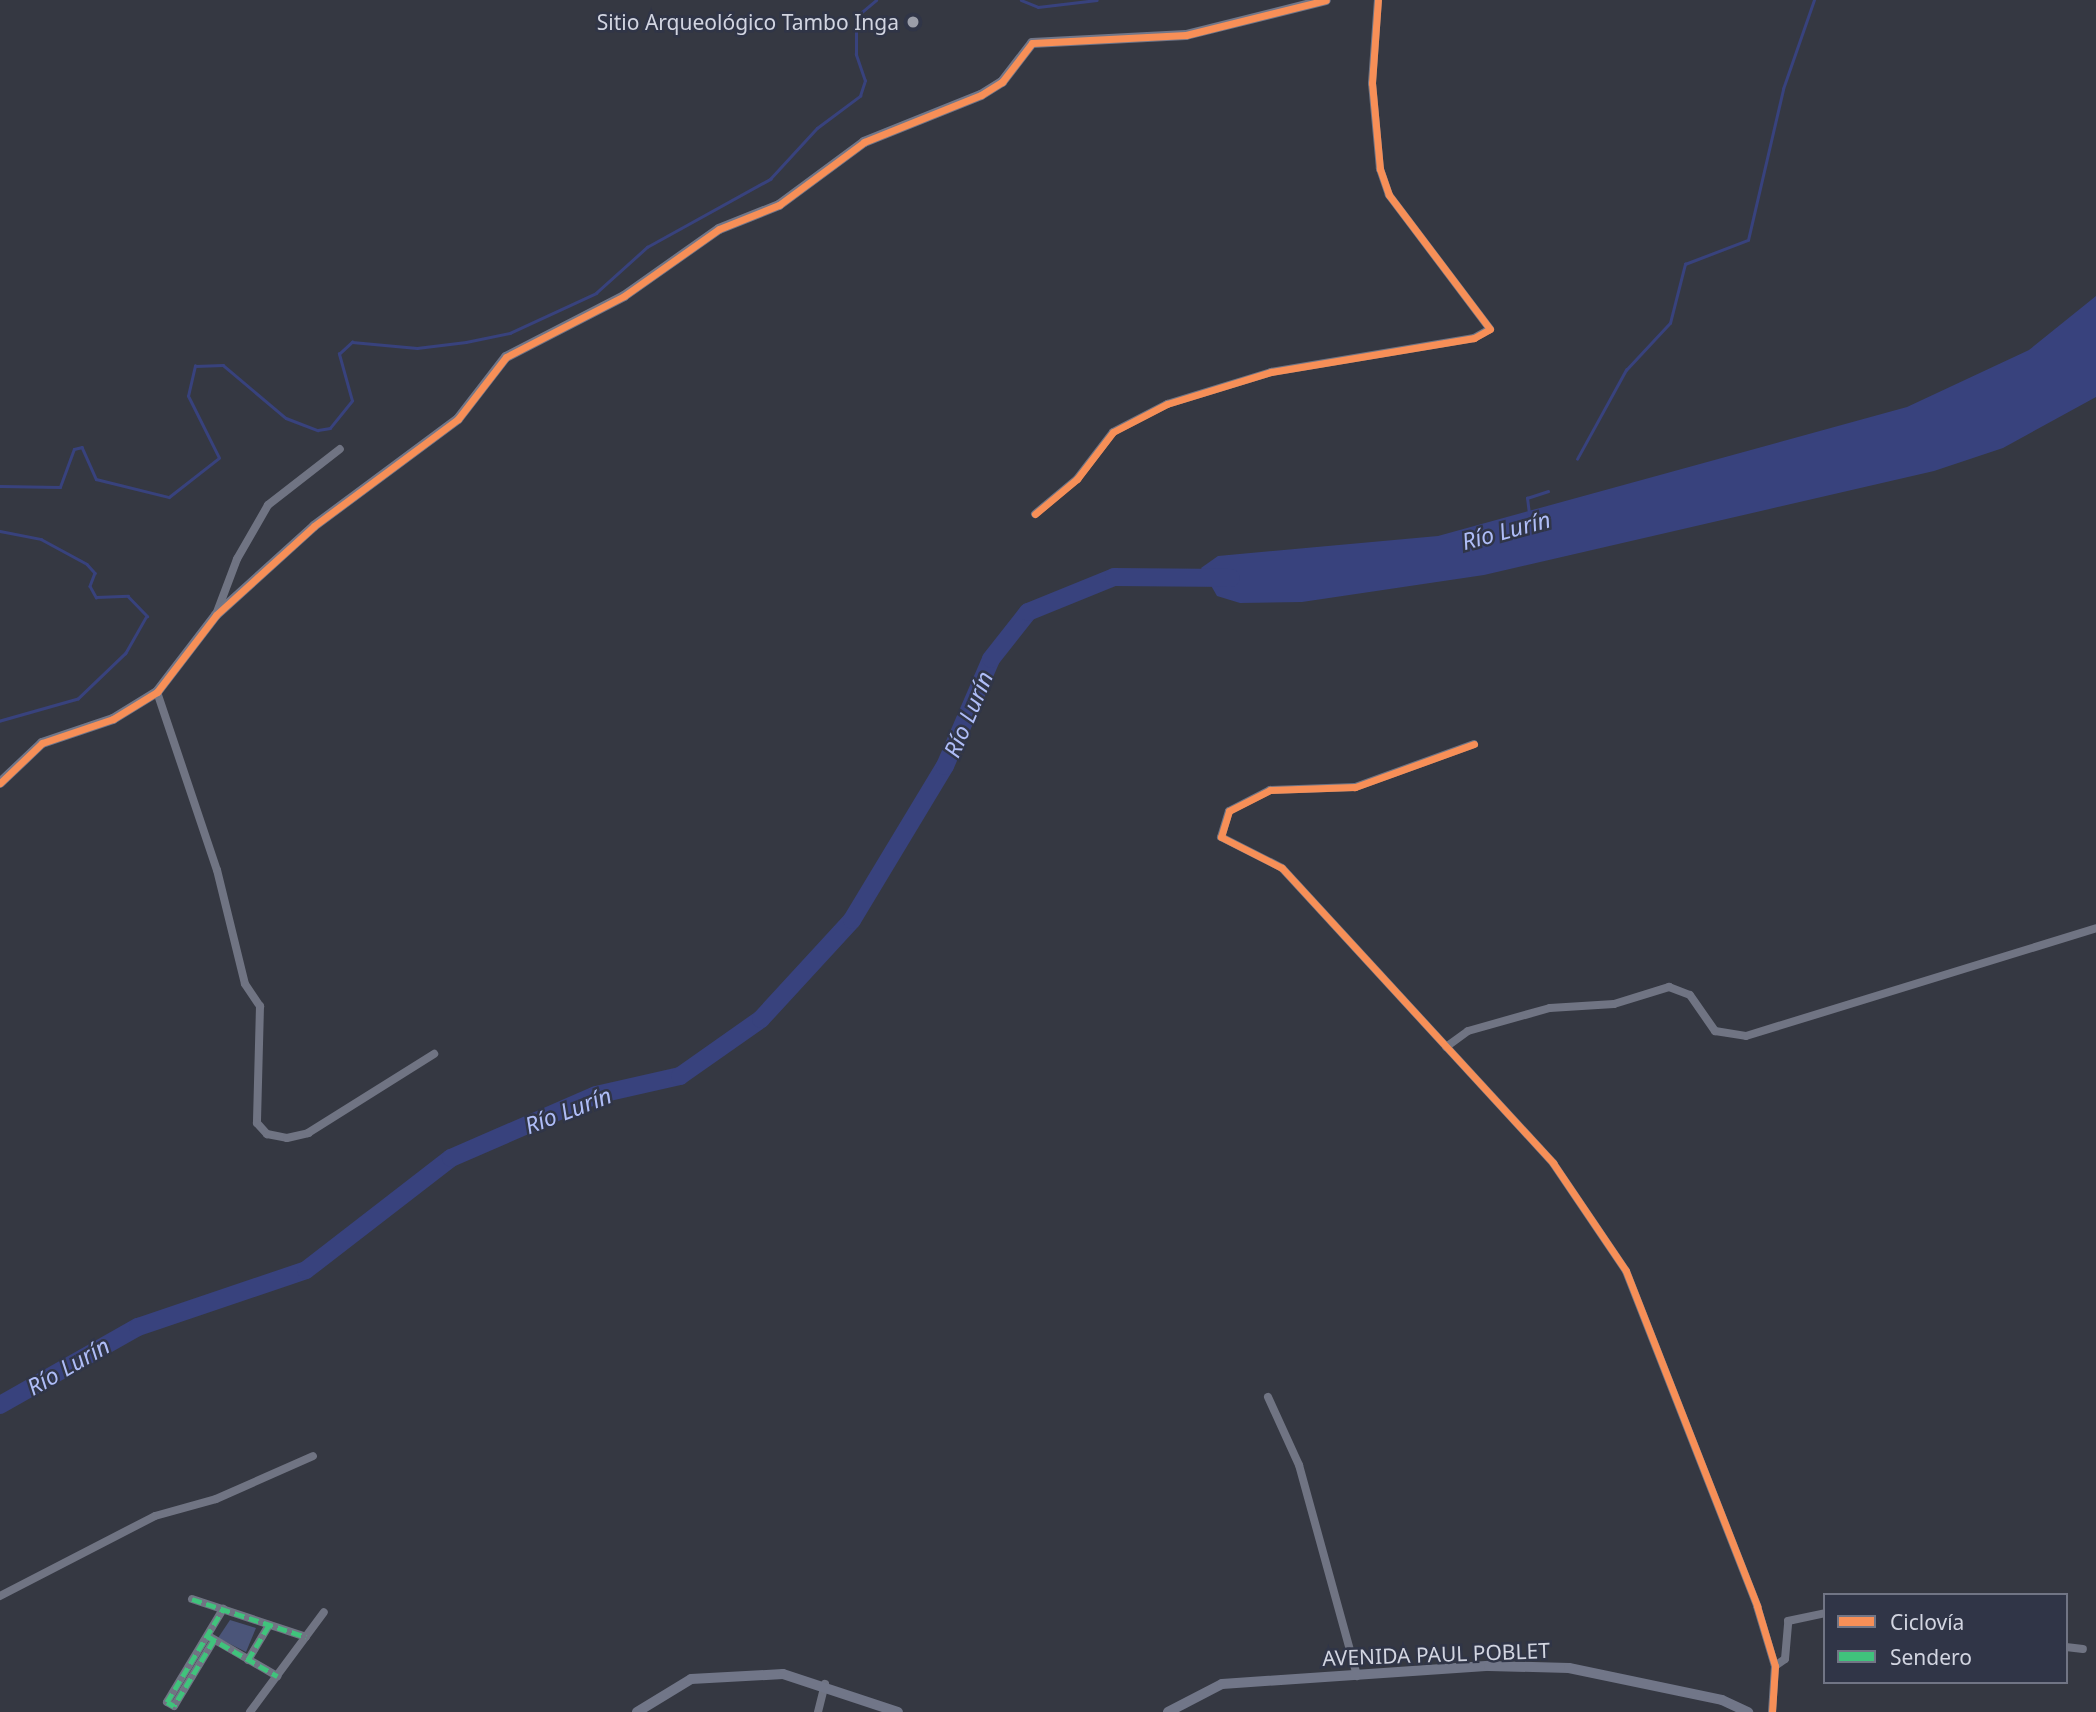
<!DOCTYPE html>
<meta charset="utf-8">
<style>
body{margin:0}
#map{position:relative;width:2096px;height:1712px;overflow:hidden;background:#353842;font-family:"Noto Sans",sans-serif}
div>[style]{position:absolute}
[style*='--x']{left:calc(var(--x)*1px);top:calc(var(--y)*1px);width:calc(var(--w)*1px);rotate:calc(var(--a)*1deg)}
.green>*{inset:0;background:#4b5579}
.water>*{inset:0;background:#38427d}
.stream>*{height:2.5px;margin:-1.25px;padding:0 1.25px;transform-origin:1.25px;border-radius:1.25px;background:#38427d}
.river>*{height:18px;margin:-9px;padding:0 9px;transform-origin:9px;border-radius:9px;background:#38427d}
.street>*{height:8px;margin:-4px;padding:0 4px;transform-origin:4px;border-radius:4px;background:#707483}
.secondary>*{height:10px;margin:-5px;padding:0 5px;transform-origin:5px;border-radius:5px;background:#717688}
.quiet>*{height:5px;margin-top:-2.5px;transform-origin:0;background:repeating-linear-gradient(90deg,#40c37c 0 10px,transparent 0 15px)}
.cycleway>*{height:7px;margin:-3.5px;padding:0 3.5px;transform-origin:3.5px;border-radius:3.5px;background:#f78f57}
.dots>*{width:19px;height:19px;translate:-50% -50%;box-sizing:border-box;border:4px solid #303547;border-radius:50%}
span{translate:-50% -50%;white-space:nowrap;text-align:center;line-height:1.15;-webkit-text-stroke:5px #303547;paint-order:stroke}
.poi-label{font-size:21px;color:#d2d5e1}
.right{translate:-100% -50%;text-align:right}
.street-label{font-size:21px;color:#d2d5e1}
.water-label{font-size:23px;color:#afbdf7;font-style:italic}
.legend{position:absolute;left:1823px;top:1593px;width:245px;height:91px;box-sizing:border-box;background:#303547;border:2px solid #717585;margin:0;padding:9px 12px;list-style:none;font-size:21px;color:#d2d5e1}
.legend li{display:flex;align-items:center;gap:14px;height:35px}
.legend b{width:35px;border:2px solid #717585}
</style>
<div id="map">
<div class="green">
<i style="clip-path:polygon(230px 1620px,256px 1628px,246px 1652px,218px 1638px)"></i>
</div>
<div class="water">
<i style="clip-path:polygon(2096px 296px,2096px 397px,2003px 448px,1934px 471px,1484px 575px,1302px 602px,1240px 603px,1217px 596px,1201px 568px,1218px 556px,1438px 536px,1907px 407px,2029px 350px)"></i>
</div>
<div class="stream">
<i style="--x:1021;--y:0;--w:18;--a:22"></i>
<i style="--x:1038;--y:7;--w:59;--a:-6.8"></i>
<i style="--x:1577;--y:459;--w:102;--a:-61.2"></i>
<i style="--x:1626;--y:370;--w:64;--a:-46.9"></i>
<i style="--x:1670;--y:323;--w:61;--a:-75.7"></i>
<i style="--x:1685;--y:264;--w:67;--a:-20.9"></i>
<i style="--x:1748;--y:240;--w:155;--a:-76.9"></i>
<i style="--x:1783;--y:89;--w:94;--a:-70.8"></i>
<i style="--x:0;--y:486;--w:60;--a:1"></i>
<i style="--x:60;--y:487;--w:40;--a:-69.8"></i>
<i style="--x:74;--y:449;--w:8;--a:-14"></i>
<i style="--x:82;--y:447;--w:35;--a:66"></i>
<i style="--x:96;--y:479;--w:75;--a:13.9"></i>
<i style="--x:169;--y:497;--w:63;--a:-38"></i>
<i style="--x:219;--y:458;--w:69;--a:-116.6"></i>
<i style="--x:188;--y:396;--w:31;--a:-77"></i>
<i style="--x:195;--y:366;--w:28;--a:-2"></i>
<i style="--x:223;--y:365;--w:82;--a:40.1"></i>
<i style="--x:286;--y:418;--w:34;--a:21"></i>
<i style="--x:318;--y:430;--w:12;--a:-9"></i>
<i style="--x:330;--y:428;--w:35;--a:-51"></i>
<i style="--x:352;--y:401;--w:49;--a:-105.5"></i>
<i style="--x:339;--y:354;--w:18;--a:-43"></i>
<i style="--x:352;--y:342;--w:65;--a:5.3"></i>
<i style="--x:417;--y:348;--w:49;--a:-7"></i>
<i style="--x:466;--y:342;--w:45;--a:-11.6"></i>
<i style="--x:510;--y:333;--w:95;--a:-24.9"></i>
<i style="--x:596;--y:293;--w:69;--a:-42"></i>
<i style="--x:647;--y:247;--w:141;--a:-28.9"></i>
<i style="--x:770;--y:179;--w:69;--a:-47.3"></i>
<i style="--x:817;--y:128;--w:54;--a:-36.7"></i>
<i style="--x:860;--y:96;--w:16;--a:-72"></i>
<i style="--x:865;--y:81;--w:28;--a:-109"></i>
<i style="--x:856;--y:55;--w:38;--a:-90"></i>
<i style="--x:856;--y:17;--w:26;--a:-40"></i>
<i style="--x:1529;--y:514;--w:16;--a:-97"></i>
<i style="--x:1527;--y:498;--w:22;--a:-18"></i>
<i style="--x:0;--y:531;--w:42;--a:11"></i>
<i style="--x:41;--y:539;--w:52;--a:28.5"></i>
<i style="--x:87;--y:564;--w:12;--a:48"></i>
<i style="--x:95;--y:573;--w:14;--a:111"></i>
<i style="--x:90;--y:586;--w:13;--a:61"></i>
<i style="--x:96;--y:597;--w:32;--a:-2"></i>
<i style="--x:128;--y:596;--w:28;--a:46"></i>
<i style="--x:147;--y:616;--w:43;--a:119.6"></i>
<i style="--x:126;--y:653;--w:66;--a:136.2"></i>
<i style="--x:78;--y:699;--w:81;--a:164.2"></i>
</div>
<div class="river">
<i style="--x:0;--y:1405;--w:159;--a:-29.5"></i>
<i style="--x:138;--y:1327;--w:177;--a:-18.7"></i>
<i style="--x:306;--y:1270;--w:183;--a:-37.7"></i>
<i style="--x:451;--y:1158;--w:158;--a:-23.5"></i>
<i style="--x:596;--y:1095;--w:86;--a:-12.7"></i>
<i style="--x:680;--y:1076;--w:99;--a:-35.1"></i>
<i style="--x:761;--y:1019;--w:134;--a:-47.4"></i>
<i style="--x:852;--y:920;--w:180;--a:-58.9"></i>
<i style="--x:945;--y:766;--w:116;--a:-66.7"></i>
<i style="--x:991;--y:659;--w:60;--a:-51.8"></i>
<i style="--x:1028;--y:612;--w:93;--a:-22.1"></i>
<i style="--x:1114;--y:577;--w:117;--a:0.5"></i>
</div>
<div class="street">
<i style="--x:1035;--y:514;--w:55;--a:-39.8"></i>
<i style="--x:1077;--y:479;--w:59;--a:-52.5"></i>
<i style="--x:1113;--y:432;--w:61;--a:-27.4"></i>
<i style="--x:1167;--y:404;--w:109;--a:-17.1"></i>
<i style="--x:1271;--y:372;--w:206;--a:-9.5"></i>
<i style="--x:1474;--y:338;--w:18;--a:-29"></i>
<i style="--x:1490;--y:329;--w:168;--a:-127"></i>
<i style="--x:1389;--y:195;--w:28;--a:-109"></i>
<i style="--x:1380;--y:169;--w:86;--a:-95.3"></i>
<i style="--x:1372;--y:83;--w:83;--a:-85.9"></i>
<i style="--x:217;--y:612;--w:57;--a:-69.3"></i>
<i style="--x:237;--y:559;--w:62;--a:-60.1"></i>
<i style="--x:268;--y:505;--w:91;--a:-37.9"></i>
<i style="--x:157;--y:692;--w:188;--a:71.4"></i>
<i style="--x:217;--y:870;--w:117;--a:76.2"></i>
<i style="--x:245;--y:984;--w:27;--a:56"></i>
<i style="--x:260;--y:1006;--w:117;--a:91.5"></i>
<i style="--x:257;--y:1123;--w:15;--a:48"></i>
<i style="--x:267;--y:1134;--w:20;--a:11"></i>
<i style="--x:287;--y:1138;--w:22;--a:-13"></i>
<i style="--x:308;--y:1133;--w:149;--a:-32.1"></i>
<i style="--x:1474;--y:744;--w:127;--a:160.1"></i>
<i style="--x:1355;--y:787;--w:85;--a:178"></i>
<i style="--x:1270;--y:790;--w:46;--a:152.9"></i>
<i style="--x:1229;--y:811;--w:27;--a:107"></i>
<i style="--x:1221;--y:837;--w:68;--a:26.9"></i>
<i style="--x:1282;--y:868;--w:401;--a:47.4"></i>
<i style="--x:1553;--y:1163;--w:130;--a:55.9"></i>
<i style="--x:1626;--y:1271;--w:360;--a:68.6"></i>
<i style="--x:1757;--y:1606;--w:63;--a:73.3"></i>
<i style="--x:1775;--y:1666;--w:46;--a:93.7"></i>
<i style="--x:1446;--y:1047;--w:27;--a:-36"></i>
<i style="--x:1468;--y:1031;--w:85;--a:-15.7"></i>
<i style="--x:1550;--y:1008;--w:64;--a:-3.6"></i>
<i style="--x:1614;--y:1004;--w:58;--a:-17.2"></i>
<i style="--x:1669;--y:987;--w:22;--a:21"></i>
<i style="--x:1690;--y:995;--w:44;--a:55.2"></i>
<i style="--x:1715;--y:1031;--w:31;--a:9"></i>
<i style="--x:1746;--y:1036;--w:366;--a:-17.1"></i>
<i style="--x:1268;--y:1397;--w:75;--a:65.5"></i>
<i style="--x:1299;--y:1465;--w:219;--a:74.6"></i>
<i style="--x:0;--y:1596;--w:174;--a:-27.3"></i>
<i style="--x:155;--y:1516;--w:63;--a:-15.6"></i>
<i style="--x:216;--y:1499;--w:106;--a:-23.9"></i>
<i style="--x:192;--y:1599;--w:120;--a:18.4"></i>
<i style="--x:210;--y:1637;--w:78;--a:30.2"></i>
<i style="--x:214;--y:1640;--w:77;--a:121.2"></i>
<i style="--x:174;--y:1706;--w:8;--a:-150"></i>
<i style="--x:167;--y:1702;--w:109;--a:-58.9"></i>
<i style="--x:2066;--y:1647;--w:17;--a:7"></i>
<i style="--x:248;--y:1660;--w:41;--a:-59"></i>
<i style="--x:1775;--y:1666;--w:12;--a:-35"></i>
<i style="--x:1785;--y:1659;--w:38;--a:-85"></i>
<i style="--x:1788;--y:1621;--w:38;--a:-12"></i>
<i style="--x:250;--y:1712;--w:124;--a:-53.5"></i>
<i style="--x:818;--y:1712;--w:29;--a:-76"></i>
</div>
<div class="secondary">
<i style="--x:0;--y:783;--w:58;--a:-43.6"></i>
<i style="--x:42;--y:743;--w:75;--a:-18.7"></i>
<i style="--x:113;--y:719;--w:52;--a:-31.5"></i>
<i style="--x:157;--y:692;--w:97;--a:-52.5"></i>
<i style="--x:216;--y:615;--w:132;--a:-42.2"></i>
<i style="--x:314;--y:526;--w:179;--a:-36.6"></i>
<i style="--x:458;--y:419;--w:78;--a:-52.3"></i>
<i style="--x:506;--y:357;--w:133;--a:-27.3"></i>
<i style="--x:624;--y:296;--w:116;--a:-35.2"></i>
<i style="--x:719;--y:229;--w:65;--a:-21.8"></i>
<i style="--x:779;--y:205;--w:106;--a:-36.5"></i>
<i style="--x:864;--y:142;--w:126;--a:-21.9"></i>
<i style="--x:981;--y:95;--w:25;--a:-32"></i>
<i style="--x:1002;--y:82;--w:49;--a:-52.4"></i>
<i style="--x:1032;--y:43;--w:154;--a:-3"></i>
<i style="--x:1186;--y:35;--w:144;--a:-14"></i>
<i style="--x:637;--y:1712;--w:63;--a:-31.4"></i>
<i style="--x:691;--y:1679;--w:92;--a:-3.1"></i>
<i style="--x:783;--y:1674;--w:121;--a:18.3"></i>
<i style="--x:1168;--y:1712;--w:61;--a:-27.4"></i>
<i style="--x:1222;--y:1684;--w:268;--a:-3.9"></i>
<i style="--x:1489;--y:1666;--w:80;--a:1.4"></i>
<i style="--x:1569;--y:1668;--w:156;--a:11.8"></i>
<i style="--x:1722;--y:1700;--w:29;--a:25"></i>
</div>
<div class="quiet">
<i style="--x:192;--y:1599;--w:120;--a:18.4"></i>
<i style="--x:207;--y:1636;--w:81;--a:29.7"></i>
<i style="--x:214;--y:1640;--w:77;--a:121.2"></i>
<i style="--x:174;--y:1706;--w:8;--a:-150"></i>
<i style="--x:167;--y:1702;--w:109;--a:-58.9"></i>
<i style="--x:248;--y:1660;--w:41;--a:-59"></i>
</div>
<div class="cycleway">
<i style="--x:1035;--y:514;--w:55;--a:-39.8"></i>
<i style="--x:1077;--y:479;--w:59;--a:-52.5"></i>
<i style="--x:1113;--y:432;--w:61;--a:-27.4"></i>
<i style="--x:1167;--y:404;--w:109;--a:-17.1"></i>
<i style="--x:1271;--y:372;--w:206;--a:-9.5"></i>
<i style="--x:1474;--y:338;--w:18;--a:-29"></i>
<i style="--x:1490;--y:329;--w:168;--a:-127"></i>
<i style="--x:1389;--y:195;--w:28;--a:-109"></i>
<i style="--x:1380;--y:169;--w:86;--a:-95.3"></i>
<i style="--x:1372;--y:83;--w:83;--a:-85.9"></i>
<i style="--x:1474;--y:744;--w:127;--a:160.1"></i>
<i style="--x:1355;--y:787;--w:85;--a:178"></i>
<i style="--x:1270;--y:790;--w:46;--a:152.9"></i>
<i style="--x:1229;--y:811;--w:27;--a:107"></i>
<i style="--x:1221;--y:837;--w:68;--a:26.9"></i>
<i style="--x:1282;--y:868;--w:401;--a:47.4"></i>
<i style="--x:1553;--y:1163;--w:130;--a:55.9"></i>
<i style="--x:1626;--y:1271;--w:360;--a:68.6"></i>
<i style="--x:1757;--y:1606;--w:63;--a:73.3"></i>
<i style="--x:1775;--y:1666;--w:46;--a:93.7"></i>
<i style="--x:0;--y:783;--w:58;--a:-43.6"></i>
<i style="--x:42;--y:743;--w:75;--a:-18.7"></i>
<i style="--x:113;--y:719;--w:52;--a:-31.5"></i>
<i style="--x:157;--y:692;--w:97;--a:-52.5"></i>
<i style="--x:216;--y:615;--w:132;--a:-42.2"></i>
<i style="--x:314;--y:526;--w:179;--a:-36.6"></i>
<i style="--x:458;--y:419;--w:78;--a:-52.3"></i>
<i style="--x:506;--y:357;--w:133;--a:-27.3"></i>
<i style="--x:624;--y:296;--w:116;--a:-35.2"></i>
<i style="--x:719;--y:229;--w:65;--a:-21.8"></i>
<i style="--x:779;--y:205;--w:106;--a:-36.5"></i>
<i style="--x:864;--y:142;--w:126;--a:-21.9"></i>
<i style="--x:981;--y:95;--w:25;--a:-32"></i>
<i style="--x:1002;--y:82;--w:49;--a:-52.4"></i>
<i style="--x:1032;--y:43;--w:154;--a:-3"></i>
<i style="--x:1186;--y:35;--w:144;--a:-14"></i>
</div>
<div class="dots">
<i style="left:913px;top:22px;background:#9b9ea9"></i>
</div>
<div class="poi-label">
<span class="right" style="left:899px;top:22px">Sitio Arqueológico Tambo Inga</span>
</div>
<div class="street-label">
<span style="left:1436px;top:1654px;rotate:-2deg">AVENIDA PAUL POBLET</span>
</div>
<div class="water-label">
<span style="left:1506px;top:530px;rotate:-15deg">Río Lurín</span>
<span style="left:968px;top:714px;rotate:-67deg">Río Lurín</span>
<span style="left:568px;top:1110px;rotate:-21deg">Río Lurín</span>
<span style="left:68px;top:1366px;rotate:-30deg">Río Lurín</span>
</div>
<ul class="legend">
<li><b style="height:9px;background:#f78f57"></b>Ciclovía</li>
<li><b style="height:9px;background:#40c37c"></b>Sendero</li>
</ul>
</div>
